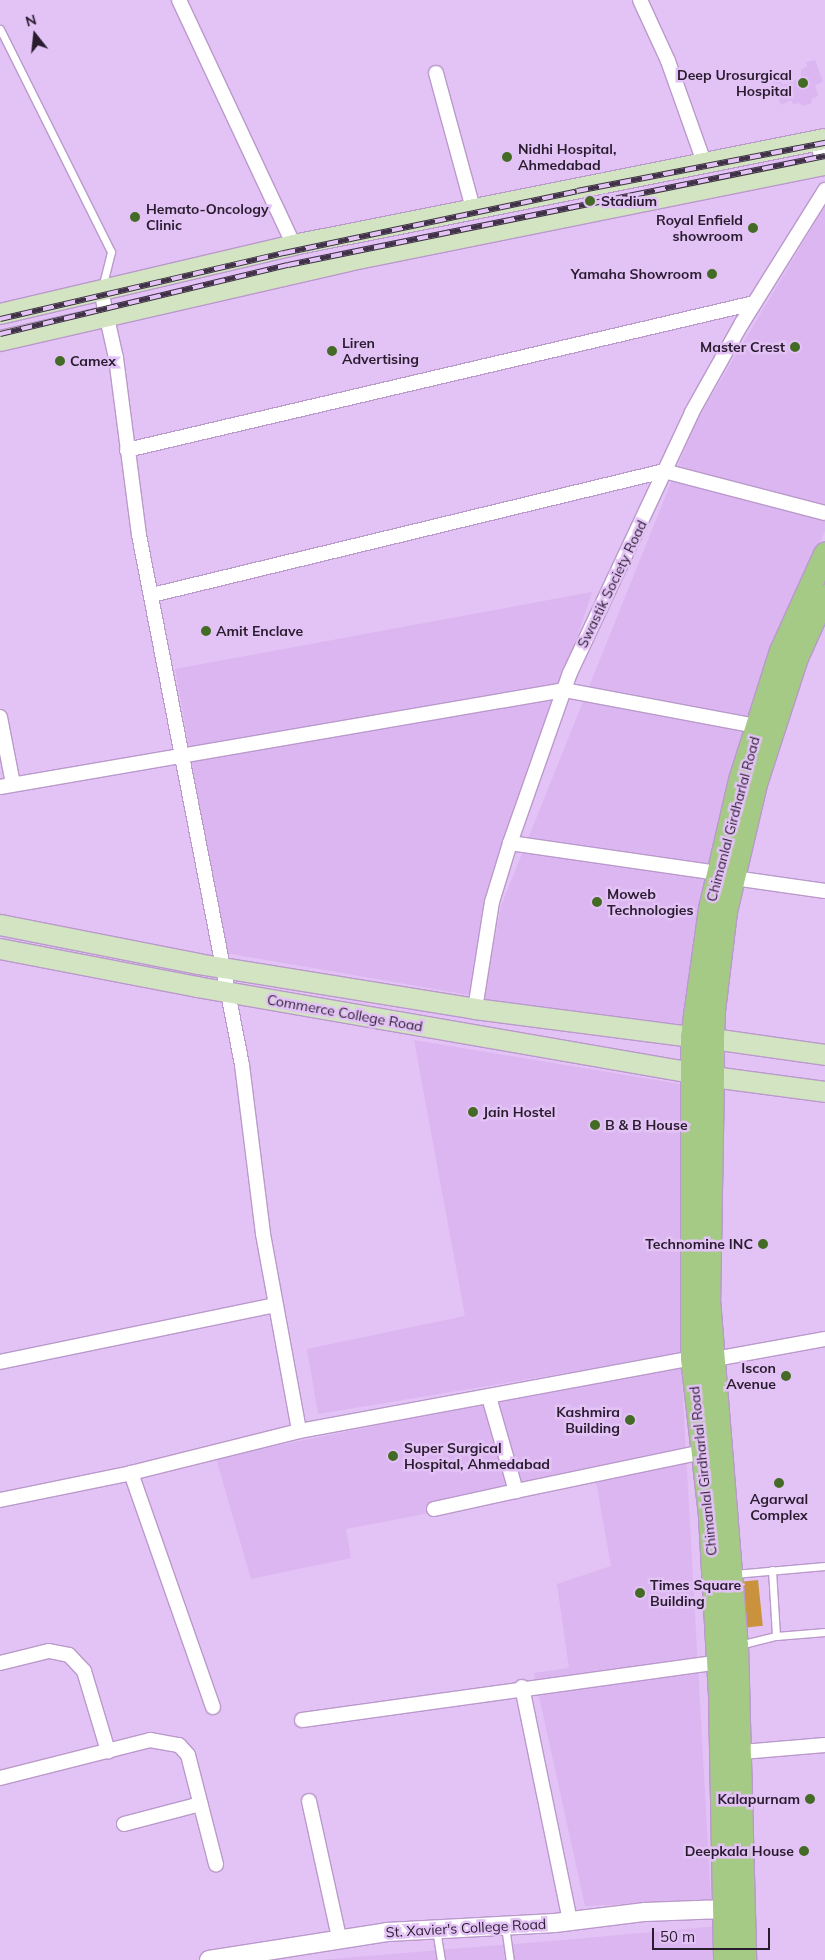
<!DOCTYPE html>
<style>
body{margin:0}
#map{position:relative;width:825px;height:1960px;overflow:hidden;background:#e3c2f5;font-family:Mulish,sans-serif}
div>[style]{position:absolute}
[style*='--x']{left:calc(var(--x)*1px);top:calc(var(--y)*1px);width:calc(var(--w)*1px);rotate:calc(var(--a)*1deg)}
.built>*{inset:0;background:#dbb6f0}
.green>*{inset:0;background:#cb923d;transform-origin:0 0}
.roads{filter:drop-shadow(1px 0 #ba99cb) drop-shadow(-1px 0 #ba99cb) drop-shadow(0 1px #ba99cb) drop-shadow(0 -1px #ba99cb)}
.service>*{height:7px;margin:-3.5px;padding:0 3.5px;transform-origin:3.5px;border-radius:3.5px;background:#fff}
.minor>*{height:14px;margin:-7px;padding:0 7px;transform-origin:7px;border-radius:7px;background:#fff}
.tertiary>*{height:18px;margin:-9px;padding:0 9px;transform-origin:9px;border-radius:9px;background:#fff}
.secondary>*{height:20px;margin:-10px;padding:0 10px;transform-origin:10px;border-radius:10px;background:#d2e4c2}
.primary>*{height:22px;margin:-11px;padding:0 11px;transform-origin:11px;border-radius:11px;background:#a4ca85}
.rail>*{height:5.5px;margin-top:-2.75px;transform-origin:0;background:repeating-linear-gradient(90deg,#e3c2f5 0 11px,#403148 0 22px);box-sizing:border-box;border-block:1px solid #403148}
.dots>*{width:14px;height:14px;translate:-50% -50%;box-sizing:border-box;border:2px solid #e3c2f5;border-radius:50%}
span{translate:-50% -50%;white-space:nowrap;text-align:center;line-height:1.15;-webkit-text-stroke:5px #e3c2f5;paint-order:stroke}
.poi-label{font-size:14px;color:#291c2f;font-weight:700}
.right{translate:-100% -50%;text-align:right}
.left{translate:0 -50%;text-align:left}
.street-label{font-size:14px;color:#291c2f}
.north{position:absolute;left:10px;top:10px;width:50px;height:50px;-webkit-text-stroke:4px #e3c2f5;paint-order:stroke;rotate:344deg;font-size:14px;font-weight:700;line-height:20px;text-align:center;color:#291c2f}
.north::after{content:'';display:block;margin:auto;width:18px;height:22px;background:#291c2f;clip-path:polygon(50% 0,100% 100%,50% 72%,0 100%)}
.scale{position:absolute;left:652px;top:1928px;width:118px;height:22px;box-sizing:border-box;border:2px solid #291c2f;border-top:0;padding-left:6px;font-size:15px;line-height:18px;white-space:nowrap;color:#291c2f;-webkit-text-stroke:4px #e3c2f5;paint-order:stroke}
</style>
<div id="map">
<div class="built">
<i style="clip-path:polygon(815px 60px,823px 82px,815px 85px,818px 96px,811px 99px,812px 103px,802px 106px,800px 103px,793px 104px,791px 100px,781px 105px,773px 81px,780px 78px,782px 85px,801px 78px,801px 70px,807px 66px,806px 62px)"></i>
<i style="clip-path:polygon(825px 206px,825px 531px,772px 647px,685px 1026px,483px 1000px,501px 906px,695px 423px)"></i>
<i style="clip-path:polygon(592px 592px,490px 900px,469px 995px,226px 953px,175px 669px)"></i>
<i style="clip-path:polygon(414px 1040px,680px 1084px,681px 1354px,318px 1414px,307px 1349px,465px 1316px)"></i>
<i style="clip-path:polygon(681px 1364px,711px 1900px,585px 1906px,534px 1673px,569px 1668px,557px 1584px,611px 1566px,596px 1481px,346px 1529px,351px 1558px,251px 1579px,216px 1458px)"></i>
<i style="clip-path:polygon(719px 1926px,719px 1960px,320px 1960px,563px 1940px)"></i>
</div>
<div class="green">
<i style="left:758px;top:1580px;width:46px;height:19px;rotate:84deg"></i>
</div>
<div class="roads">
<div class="service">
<i style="--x:0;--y:29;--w:249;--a:63.5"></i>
<i style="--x:111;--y:252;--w:37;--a:104"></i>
<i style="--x:772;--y:1570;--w:66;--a:86.5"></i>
<i style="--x:734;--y:1574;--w:91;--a:-5"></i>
<i style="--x:739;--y:1645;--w:38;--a:-14"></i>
<i style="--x:776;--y:1636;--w:49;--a:-4.7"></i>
<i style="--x:505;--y:1926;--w:34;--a:82"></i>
<i style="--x:436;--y:1929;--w:31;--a:81"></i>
</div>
<div class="minor">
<i style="--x:179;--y:0;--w:271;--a:64.9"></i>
<i style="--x:640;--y:0;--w:67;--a:65.3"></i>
<i style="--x:668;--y:61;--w:107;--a:70.4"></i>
<i style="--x:436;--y:73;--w:140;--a:74.7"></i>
<i style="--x:816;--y:141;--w:25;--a:69"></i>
<i style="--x:101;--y:291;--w:69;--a:77.4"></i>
<i style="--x:116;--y:358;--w:178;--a:82.6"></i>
<i style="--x:139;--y:535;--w:540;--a:79"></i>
<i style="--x:242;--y:1065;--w:170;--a:82.9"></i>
<i style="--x:263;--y:1234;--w:200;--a:79.6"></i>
<i style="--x:127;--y:450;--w:644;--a:-13.19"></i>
<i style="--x:152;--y:595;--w:527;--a:-13.61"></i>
<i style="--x:664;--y:471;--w:166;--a:14.6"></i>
<i style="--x:0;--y:717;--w:68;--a:79"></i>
<i style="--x:0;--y:787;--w:572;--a:-9.76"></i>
<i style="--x:564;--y:690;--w:196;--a:10.6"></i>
<i style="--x:510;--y:843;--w:210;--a:8.2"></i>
<i style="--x:734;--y:878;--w:92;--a:8.1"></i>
<i style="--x:475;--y:1009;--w:108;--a:-81"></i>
<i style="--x:492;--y:902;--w:62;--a:-73"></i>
<i style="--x:510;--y:843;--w:180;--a:-70.6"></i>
<i style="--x:570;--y:673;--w:288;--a:-64.9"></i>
<i style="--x:692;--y:412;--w:102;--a:-60.7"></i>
<i style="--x:742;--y:323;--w:157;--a:-58"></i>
<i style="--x:715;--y:1359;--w:112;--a:-10.3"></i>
<i style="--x:0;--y:1362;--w:281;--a:-11.7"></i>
<i style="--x:489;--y:1397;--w:98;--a:74"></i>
<i style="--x:516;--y:1491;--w:190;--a:-11.8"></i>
<i style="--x:131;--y:1473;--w:248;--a:70.7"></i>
<i style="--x:0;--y:1500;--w:134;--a:-11.6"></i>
<i style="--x:131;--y:1473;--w:173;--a:-14"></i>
<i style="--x:299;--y:1431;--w:400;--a:-10.5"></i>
<i style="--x:434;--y:1509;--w:84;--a:-12.4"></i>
<i style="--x:0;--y:1663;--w:50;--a:-13.8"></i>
<i style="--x:49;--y:1651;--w:20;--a:11"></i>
<i style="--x:69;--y:1655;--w:22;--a:47"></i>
<i style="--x:84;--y:1671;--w:84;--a:73.3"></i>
<i style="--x:522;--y:1687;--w:239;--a:78.4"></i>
<i style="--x:302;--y:1720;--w:420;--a:-7.9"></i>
<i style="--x:742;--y:1752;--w:83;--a:-4.8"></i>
<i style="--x:0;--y:1778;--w:155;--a:-14.2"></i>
<i style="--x:150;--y:1740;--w:29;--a:10"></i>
<i style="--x:179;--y:1745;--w:13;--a:48"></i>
<i style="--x:188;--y:1755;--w:113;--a:75.6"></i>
<i style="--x:309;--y:1801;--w:140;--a:77.6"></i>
<i style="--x:124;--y:1824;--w:79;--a:-14.7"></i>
</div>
<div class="tertiary">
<i style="--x:209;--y:1960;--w:180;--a:-8.9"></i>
<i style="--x:387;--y:1932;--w:168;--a:-3.1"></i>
<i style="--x:555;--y:1923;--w:91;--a:-7"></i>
<i style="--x:645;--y:1912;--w:80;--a:-2.1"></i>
</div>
<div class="secondary">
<i style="--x:0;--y:314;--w:302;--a:-13.2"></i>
<i style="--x:294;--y:245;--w:541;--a:-11.29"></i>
<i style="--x:0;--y:341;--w:357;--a:-12.9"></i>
<i style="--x:348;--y:261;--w:487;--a:-11.4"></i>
<i style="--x:0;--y:925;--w:202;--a:11.1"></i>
<i style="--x:198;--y:964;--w:281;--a:9.2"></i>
<i style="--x:475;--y:1009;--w:219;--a:7.4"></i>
<i style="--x:0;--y:949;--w:201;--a:10.9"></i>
<i style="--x:197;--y:987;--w:502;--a:9.86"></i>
<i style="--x:713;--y:1039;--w:113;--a:8.1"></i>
<i style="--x:713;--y:1077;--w:113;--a:7.6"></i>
</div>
<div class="primary">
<i style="--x:692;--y:1037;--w:21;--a:5"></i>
<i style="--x:713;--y:1039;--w:38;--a:90"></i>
<i style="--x:713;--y:1077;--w:21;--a:-169"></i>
<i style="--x:692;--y:1073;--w:36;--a:-90"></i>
<i style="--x:692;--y:1037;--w:129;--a:-82"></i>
<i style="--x:710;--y:909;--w:132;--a:-76.9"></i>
<i style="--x:740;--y:780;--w:135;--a:-72.4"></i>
<i style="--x:781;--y:651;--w:107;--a:-65.6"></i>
<i style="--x:713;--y:1039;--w:28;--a:-88"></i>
<i style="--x:714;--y:1011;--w:100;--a:-83.1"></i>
<i style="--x:726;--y:912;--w:131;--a:-76.8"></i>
<i style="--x:756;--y:784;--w:133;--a:-72"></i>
<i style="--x:797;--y:658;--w:68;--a:-65.7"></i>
<i style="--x:692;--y:1073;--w:285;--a:90"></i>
<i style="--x:692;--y:1358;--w:160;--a:83.5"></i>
<i style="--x:710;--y:1517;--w:179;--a:86.8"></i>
<i style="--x:720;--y:1696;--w:264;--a:88.9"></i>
<i style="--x:713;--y:1077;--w:223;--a:91"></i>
<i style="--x:709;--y:1300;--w:346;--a:85.4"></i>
<i style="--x:737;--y:1645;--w:315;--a:88.5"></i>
</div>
</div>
<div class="rail">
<i style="--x:0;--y:319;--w:292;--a:-13.1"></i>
<i style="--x:284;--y:253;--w:299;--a:-11.9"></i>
<i style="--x:577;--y:191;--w:253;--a:-11"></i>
<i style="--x:0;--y:334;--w:296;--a:-13.5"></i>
<i style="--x:288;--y:265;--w:548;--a:-11.47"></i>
</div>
<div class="dots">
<i style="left:803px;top:83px;background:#446b25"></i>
<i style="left:507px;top:157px;background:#446b25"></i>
<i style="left:590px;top:201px;background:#446b25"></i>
<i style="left:135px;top:217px;background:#446b25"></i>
<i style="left:753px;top:228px;background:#446b25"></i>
<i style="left:712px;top:274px;background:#446b25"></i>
<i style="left:795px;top:347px;background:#446b25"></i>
<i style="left:332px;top:351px;background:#446b25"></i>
<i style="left:60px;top:361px;background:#446b25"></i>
<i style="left:206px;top:631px;background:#446b25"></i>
<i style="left:597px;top:902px;background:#446b25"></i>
<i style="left:473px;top:1112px;background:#446b25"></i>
<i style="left:595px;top:1125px;background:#446b25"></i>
<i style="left:763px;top:1244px;background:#446b25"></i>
<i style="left:786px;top:1376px;background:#446b25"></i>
<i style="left:630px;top:1420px;background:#446b25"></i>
<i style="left:393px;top:1456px;background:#446b25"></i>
<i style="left:779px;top:1483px;background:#446b25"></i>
<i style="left:640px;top:1593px;background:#446b25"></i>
<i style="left:810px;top:1799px;background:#446b25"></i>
<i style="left:804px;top:1851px;background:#446b25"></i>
</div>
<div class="poi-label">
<span class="right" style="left:792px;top:83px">Deep Urosurgical<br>Hospital</span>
<span class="left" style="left:518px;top:157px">Nidhi Hospital,<br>Ahmedabad</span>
<span class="left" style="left:601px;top:201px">Stadium</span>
<span class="left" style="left:146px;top:217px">Hemato-Oncology<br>Clinic</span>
<span class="right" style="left:743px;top:228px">Royal Enfield<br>showroom</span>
<span class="right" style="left:702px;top:274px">Yamaha Showroom</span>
<span class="left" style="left:342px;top:351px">Liren<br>Advertising</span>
<span class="right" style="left:785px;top:347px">Master Crest</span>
<span class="left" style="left:70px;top:361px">Camex</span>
<span class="left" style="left:216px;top:631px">Amit Enclave</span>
<span class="left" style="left:607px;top:902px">Moweb<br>Technologies</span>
<span class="left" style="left:483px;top:1112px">Jain Hostel</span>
<span class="left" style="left:605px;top:1125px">B &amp; B House</span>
<span class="right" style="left:753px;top:1244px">Technomine INC</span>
<span class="right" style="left:776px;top:1376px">Iscon<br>Avenue</span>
<span class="right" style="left:620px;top:1420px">Kashmira<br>Building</span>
<span class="left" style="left:404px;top:1456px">Super Surgical<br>Hospital, Ahmedabad</span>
<span style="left:779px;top:1507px">Agarwal<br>Complex</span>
<span class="left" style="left:650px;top:1593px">Times Square<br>Building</span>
<span class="right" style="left:800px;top:1799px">Kalapurnam</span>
<span class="right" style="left:794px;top:1851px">Deepkala House</span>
</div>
<div class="street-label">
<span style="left:612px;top:584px;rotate:-64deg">Swastik Society Road</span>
<span style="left:733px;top:819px;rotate:-75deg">Chimanlal Girdharlal Road</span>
<span style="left:345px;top:1013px;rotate:10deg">Commerce College Road</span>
<span style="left:703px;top:1471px;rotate:-96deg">Chimanlal Girdharlal Road</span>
<span style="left:466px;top:1928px;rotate:-3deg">St. Xavier's College Road</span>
</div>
<div class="north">N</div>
<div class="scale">50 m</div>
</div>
